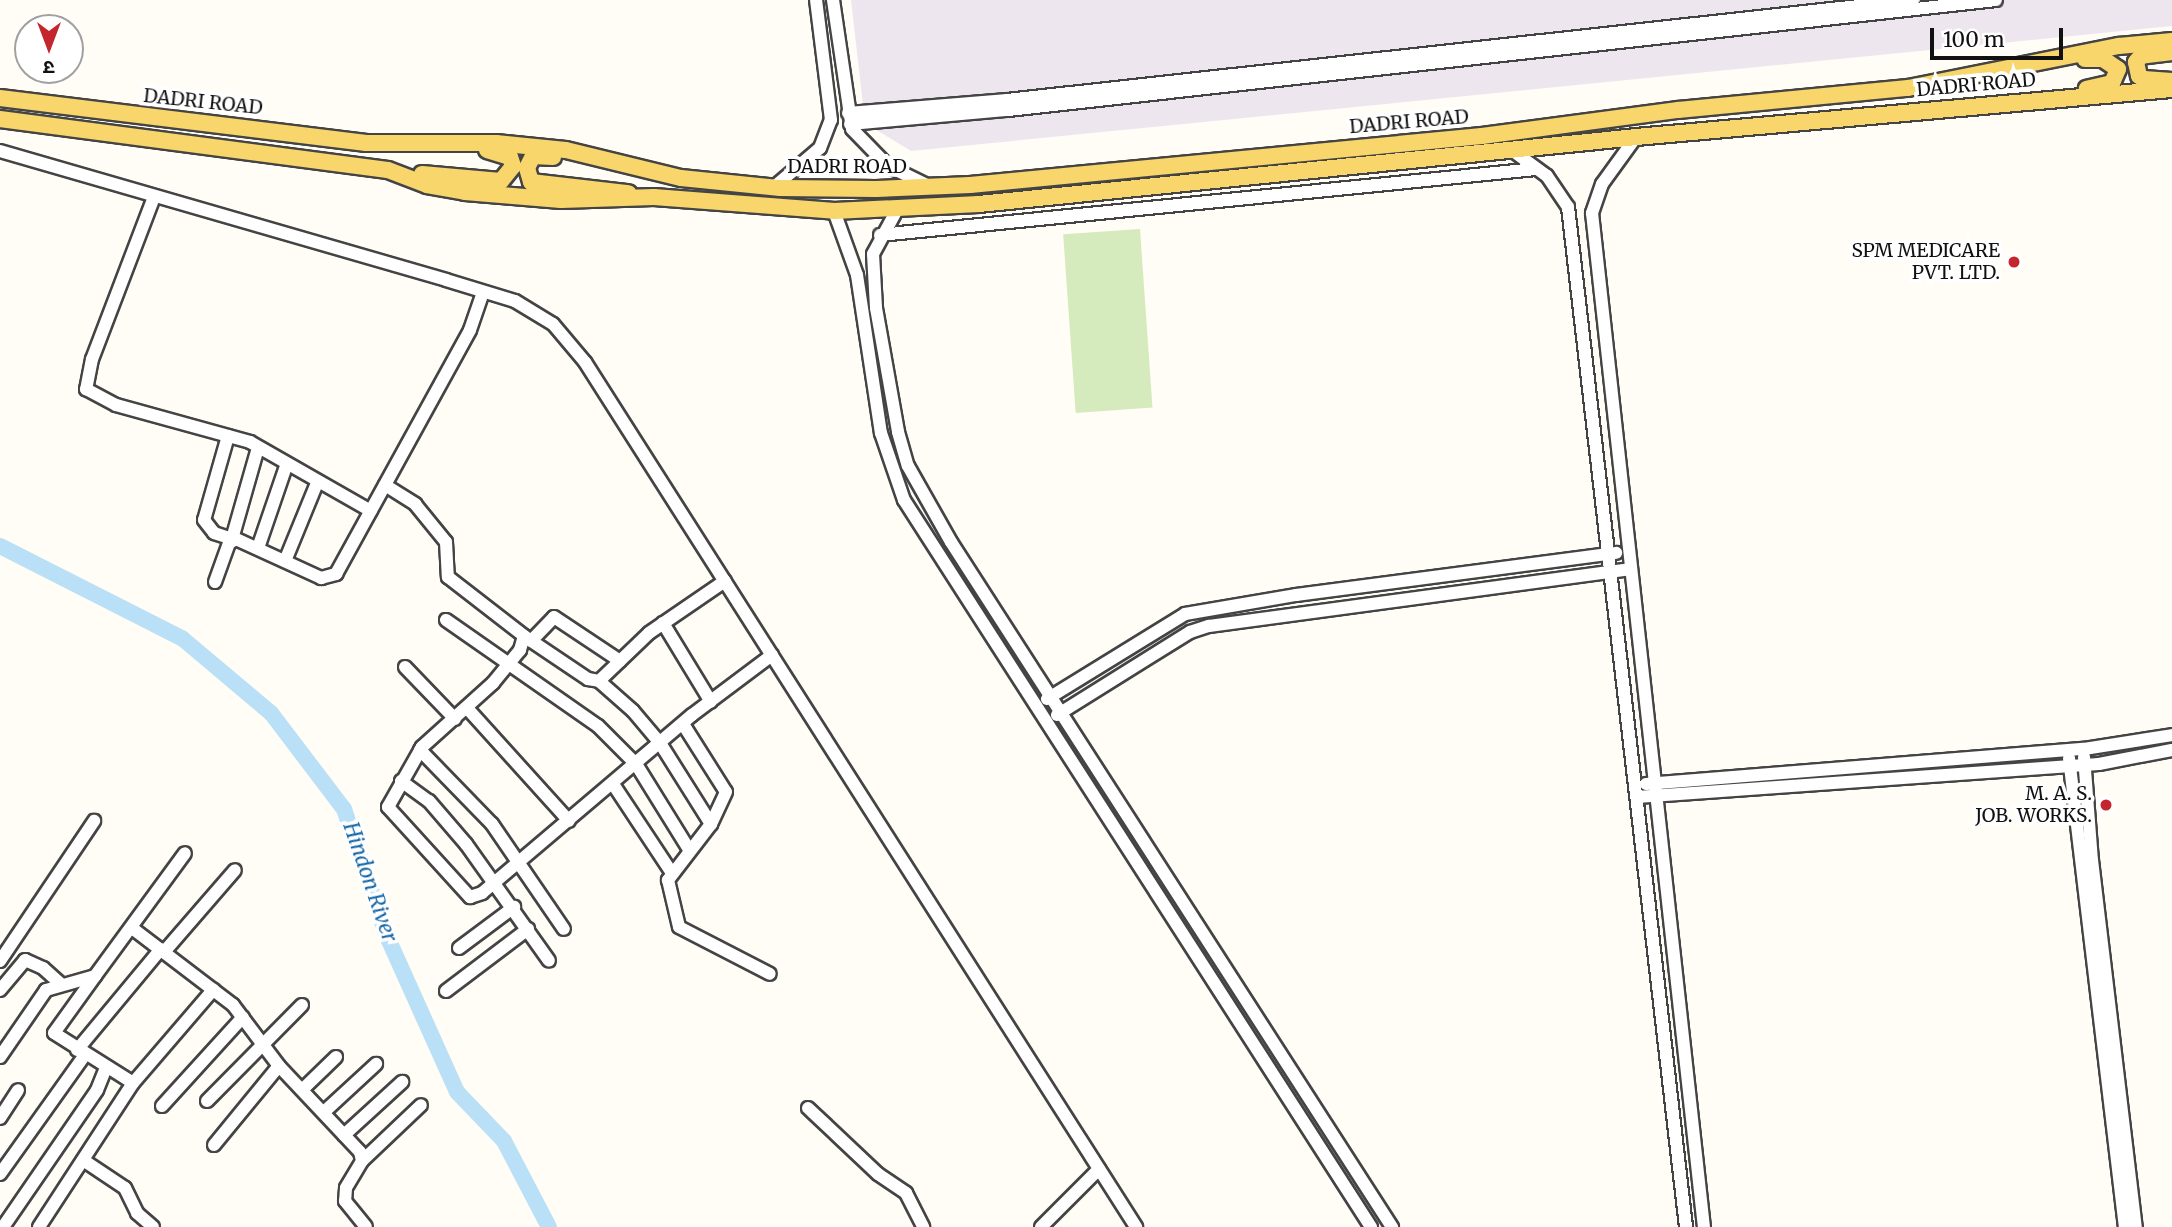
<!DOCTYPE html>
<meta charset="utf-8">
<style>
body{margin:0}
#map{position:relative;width:2172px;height:1227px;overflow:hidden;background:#fffdf5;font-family:Merriweather,"Noto Sans Devanagari",serif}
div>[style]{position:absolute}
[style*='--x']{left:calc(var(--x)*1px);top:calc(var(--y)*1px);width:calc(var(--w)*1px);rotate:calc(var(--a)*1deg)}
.industrial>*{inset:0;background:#eee6ef}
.green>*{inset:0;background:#d5ebbd;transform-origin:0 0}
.river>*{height:16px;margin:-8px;padding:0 8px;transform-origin:8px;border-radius:8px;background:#b9e0f7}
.roads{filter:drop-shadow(2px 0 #444) drop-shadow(-2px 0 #444) drop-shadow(0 2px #444) drop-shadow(0 -2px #444)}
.minor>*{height:12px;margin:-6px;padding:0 6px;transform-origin:6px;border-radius:6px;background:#fff}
.major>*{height:16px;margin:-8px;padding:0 8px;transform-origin:8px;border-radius:8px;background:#f9d66b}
.dots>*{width:19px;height:19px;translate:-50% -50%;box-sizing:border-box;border:4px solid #fff;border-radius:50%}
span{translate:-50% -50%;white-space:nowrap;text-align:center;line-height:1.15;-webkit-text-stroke:7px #fff;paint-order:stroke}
.street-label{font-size:19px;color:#111}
.poi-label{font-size:19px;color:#111}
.right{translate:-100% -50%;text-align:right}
.water-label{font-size:21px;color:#1768a6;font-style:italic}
.north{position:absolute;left:14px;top:14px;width:70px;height:70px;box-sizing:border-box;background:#fff;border:2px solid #a0a0a0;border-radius:50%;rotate:180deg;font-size:19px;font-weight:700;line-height:28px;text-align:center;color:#111}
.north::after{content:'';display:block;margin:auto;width:24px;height:32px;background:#c4262e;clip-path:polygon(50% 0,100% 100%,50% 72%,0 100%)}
.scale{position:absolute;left:1930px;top:28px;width:133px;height:32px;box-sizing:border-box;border:4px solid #111;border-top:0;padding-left:9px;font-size:21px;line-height:24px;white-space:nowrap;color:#111;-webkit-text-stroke:5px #fff;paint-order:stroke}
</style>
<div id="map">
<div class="industrial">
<i style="clip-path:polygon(851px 0,2172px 0,2172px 26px,911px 151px,865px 123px)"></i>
</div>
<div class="green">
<i style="left:1140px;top:229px;width:179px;height:77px;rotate:86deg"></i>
</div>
<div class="river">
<i style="--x:0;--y:546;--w:205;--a:26.9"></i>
<i style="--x:183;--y:639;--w:115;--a:40.1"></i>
<i style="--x:271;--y:713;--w:121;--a:52.8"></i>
<i style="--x:344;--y:809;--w:132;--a:71.4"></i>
<i style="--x:386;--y:934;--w:173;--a:65.8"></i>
<i style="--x:457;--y:1092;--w:68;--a:46.2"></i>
<i style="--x:504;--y:1141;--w:97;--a:62.4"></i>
</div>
<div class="roads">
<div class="minor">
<i style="--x:833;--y:0;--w:130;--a:81.6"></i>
<i style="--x:852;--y:129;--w:52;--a:45.8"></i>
<i style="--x:888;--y:166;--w:43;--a:26"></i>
<i style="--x:848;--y:113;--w:160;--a:-4.7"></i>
<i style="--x:1007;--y:100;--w:912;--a:-6.3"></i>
<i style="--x:850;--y:124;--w:159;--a:-5.1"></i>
<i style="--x:1008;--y:110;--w:994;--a:-6.35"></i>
<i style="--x:1636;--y:137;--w:58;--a:125.9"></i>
<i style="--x:1602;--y:184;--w:31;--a:109"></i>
<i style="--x:1592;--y:213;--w:1020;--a:83.7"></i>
<i style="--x:0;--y:151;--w:464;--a:16.1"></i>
<i style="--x:446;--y:280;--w:72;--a:16.9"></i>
<i style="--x:515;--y:301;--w:44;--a:31.2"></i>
<i style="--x:553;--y:324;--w:50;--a:49.9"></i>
<i style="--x:585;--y:362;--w:1026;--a:57.5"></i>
<i style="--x:1513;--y:151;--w:42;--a:36.3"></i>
<i style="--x:1547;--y:176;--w:37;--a:56"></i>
<i style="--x:1568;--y:207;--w:1027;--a:83.4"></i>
<i style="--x:774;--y:187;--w:60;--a:-40.3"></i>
<i style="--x:820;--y:148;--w:30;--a:-69"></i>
<i style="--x:831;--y:120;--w:121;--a:-97.1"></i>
<i style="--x:154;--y:197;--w:173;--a:110.9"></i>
<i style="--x:92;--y:359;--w:31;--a:101"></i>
<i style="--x:86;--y:389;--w:34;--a:28"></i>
<i style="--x:116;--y:405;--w:139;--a:15.4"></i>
<i style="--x:250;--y:442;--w:139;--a:29.7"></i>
<i style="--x:898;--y:208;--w:52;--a:118.5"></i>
<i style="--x:873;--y:254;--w:54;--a:86.8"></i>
<i style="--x:876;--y:308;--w:126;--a:79.9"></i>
<i style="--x:898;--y:432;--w:35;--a:74"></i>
<i style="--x:908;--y:466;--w:87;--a:60.5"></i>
<i style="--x:951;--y:542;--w:815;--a:57.23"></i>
<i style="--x:834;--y:211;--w:68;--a:70.2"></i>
<i style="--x:857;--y:275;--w:160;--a:81.4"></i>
<i style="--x:881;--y:433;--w:71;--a:71.1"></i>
<i style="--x:904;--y:500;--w:864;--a:57.28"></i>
<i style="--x:880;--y:235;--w:659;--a:-5.75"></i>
<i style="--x:228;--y:436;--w:87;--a:105.9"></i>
<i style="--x:204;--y:520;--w:16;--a:52"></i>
<i style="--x:214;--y:533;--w:19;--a:18"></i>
<i style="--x:232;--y:539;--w:95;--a:-74.1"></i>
<i style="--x:385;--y:485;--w:36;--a:32"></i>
<i style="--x:415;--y:504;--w:49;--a:50.8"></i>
<i style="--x:446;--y:542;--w:35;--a:87"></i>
<i style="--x:448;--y:577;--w:96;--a:37.8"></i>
<i style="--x:524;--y:636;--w:15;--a:106"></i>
<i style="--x:520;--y:650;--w:43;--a:129.3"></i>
<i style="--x:493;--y:683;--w:96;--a:138"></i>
<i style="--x:422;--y:747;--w:69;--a:119.5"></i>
<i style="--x:388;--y:807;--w:122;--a:47.7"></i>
<i style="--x:470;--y:897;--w:13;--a:-18"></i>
<i style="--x:482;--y:893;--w:275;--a:-40.3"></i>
<i style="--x:692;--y:715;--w:100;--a:-36.9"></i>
<i style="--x:258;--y:548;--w:87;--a:-71.1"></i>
<i style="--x:285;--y:561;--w:84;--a:-67.7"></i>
<i style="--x:215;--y:582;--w:41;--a:-70.3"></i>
<i style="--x:229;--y:543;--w:8;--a:-30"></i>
<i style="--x:236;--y:539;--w:94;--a:24.6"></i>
<i style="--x:321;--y:578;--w:16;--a:-15"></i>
<i style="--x:336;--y:574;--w:278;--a:-61.2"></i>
<i style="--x:470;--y:330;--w:39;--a:-71"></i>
<i style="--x:446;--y:620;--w:185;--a:34.9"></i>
<i style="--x:598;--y:726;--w:54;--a:45"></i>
<i style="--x:636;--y:764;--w:102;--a:58.2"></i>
<i style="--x:663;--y:623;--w:92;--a:58.7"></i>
<i style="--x:524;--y:636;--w:77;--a:33.9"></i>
<i style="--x:588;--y:679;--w:11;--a:10"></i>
<i style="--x:599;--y:681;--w:69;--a:-43.8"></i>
<i style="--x:649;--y:633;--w:92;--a:-34.4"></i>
<i style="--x:531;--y:641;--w:33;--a:-46"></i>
<i style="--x:554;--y:617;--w:79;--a:33.7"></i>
<i style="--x:405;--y:667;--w:72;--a:46.1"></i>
<i style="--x:599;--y:681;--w:45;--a:41.4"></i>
<i style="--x:633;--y:711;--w:42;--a:49.8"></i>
<i style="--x:660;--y:743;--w:96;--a:57.8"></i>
<i style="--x:1047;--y:699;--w:162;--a:-31.6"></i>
<i style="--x:1185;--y:614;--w:113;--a:-9.7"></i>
<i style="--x:1296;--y:595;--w:323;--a:-7.5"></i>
<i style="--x:467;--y:708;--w:152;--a:47.9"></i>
<i style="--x:1057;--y:715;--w:157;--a:-32"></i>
<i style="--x:1190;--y:632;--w:20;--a:-18"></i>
<i style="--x:1209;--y:626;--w:424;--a:-7.7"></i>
<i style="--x:683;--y:724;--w:80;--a:57.7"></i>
<i style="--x:726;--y:792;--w:35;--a:115"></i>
<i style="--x:711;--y:824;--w:71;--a:127.5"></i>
<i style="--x:668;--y:880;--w:48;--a:76.8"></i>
<i style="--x:679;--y:927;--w:102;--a:27.3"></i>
<i style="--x:420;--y:750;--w:103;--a:45.8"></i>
<i style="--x:492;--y:824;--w:127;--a:55.6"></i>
<i style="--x:2084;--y:757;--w:103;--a:85.6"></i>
<i style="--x:2092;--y:860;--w:370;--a:83.2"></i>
<i style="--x:2069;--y:758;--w:472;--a:83.2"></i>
<i style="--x:401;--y:781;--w:34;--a:36"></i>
<i style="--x:429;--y:801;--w:57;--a:49.3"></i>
<i style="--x:466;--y:844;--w:143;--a:54.6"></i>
<i style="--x:613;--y:784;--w:107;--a:56.5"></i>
<i style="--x:1646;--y:784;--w:439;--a:-4.6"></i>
<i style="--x:2084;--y:749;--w:89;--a:-9"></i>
<i style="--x:1637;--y:797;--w:463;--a:-4.1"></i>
<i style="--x:2099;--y:764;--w:74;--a:-10.9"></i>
<i style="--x:132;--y:928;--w:127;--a:37.3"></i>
<i style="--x:233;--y:1005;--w:76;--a:53"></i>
<i style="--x:279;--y:1066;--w:118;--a:46.7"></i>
<i style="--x:360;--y:1152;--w:9;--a:77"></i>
<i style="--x:362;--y:1161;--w:31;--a:121"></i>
<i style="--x:346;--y:1188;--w:13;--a:94"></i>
<i style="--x:345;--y:1201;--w:33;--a:51"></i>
<i style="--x:459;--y:948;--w:69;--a:-36.7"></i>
<i style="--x:164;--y:952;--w:108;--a:-49.1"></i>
<i style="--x:0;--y:961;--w:169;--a:-56.1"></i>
<i style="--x:95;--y:976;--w:70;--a:125.7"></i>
<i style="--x:54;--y:1033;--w:93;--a:32.3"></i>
<i style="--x:0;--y:990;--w:39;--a:-50"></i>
<i style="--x:25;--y:960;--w:20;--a:24"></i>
<i style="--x:43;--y:968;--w:24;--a:42"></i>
<i style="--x:446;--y:991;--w:103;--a:-37.1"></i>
<i style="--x:77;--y:1050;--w:131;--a:-50.3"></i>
<i style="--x:0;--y:1057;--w:81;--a:-55.5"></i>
<i style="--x:46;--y:990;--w:51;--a:-15.9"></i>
<i style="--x:95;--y:976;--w:152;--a:-53.8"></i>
<i style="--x:303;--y:1089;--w:46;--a:-44.1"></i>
<i style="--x:207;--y:1101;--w:135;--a:-45.3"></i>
<i style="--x:162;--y:1106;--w:120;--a:-47.7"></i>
<i style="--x:808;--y:1108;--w:96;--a:43.3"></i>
<i style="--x:878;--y:1174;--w:34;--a:34"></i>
<i style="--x:906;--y:1193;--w:38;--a:63"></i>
<i style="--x:324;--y:1112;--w:71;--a:-42.7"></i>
<i style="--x:0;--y:1118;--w:33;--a:-57"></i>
<i style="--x:344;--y:1135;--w:79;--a:-42.4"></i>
<i style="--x:214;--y:1145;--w:102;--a:-50.6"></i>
<i style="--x:83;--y:1160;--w:50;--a:33.7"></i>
<i style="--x:125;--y:1188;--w:28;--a:64"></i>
<i style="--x:137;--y:1213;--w:21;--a:41"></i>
<i style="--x:362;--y:1161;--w:81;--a:-43.5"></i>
<i style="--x:0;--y:1174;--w:146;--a:-54.5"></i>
<i style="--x:3;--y:1227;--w:166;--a:-55.5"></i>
<i style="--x:97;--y:1090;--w:24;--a:-68"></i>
<i style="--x:39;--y:1227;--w:172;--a:-56.9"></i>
<i style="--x:133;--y:1083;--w:123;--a:-49.3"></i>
<i style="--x:1041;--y:1227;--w:82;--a:-45"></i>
</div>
<div class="major">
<i style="--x:2172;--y:52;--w:31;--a:173"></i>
<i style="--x:2141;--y:56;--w:8;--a:130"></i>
<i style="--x:2136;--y:62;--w:14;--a:78"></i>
<i style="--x:2139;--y:76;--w:6;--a:31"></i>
<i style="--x:2144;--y:79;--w:28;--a:4"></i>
<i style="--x:2085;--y:59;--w:18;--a:0"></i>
<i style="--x:2103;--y:59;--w:18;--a:34"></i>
<i style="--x:2118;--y:69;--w:15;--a:113"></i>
<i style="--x:2112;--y:83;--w:26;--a:167"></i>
<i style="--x:0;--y:98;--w:369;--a:7"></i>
<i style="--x:366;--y:143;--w:130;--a:0"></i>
<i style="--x:496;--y:143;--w:70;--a:5.7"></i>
<i style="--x:566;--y:150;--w:118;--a:13.7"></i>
<i style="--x:681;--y:178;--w:100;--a:5.8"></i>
<i style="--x:780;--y:188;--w:96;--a:0.6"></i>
<i style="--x:876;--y:189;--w:94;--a:-2.4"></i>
<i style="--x:970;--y:185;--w:514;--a:-5.47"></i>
<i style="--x:1482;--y:136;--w:198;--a:-7.6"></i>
<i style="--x:1678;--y:110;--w:231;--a:-5.5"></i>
<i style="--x:1908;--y:88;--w:215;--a:-11.3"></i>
<i style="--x:2119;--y:46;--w:53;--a:-5.4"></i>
<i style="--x:0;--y:119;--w:391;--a:7.5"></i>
<i style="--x:388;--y:170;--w:42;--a:21"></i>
<i style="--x:427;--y:185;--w:39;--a:10"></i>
<i style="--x:465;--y:192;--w:96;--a:4.8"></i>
<i style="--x:561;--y:200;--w:93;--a:-1.8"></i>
<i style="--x:654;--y:197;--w:181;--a:4.4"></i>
<i style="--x:834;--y:211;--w:145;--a:-2.8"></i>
<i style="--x:979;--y:204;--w:660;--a:-5.82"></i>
<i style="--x:1636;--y:137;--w:538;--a:-5.12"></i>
<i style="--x:553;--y:157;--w:20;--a:-177"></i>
<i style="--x:533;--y:156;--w:13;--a:117"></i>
<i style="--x:527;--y:168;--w:15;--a:74"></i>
<i style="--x:531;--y:182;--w:98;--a:6.5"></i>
<i style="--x:422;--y:174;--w:79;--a:5.1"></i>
<i style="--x:501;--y:181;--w:19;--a:-51"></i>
<i style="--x:513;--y:166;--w:9;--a:-108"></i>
<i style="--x:510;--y:157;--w:24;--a:-163"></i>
</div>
</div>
<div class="dots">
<i style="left:2014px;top:262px;background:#c4262e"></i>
<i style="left:2106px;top:805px;background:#c4262e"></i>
</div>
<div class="street-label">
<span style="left:1976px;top:85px;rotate:-5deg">DADRI ROAD</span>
<span style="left:203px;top:102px;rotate:6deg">DADRI ROAD</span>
<span style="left:1409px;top:122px;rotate:-5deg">DADRI ROAD</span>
<span style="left:847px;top:167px">DADRI ROAD</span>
</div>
<div class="poi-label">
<span class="right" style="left:2000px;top:262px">SPM MEDICARE<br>PVT. LTD.</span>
<span class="right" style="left:2092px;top:805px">M. A. S.<br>JOB. WORKS.</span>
</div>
<div class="water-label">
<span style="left:370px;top:882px;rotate:71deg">Hindon River</span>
</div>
<div class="north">उ</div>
<div class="scale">100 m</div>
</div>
